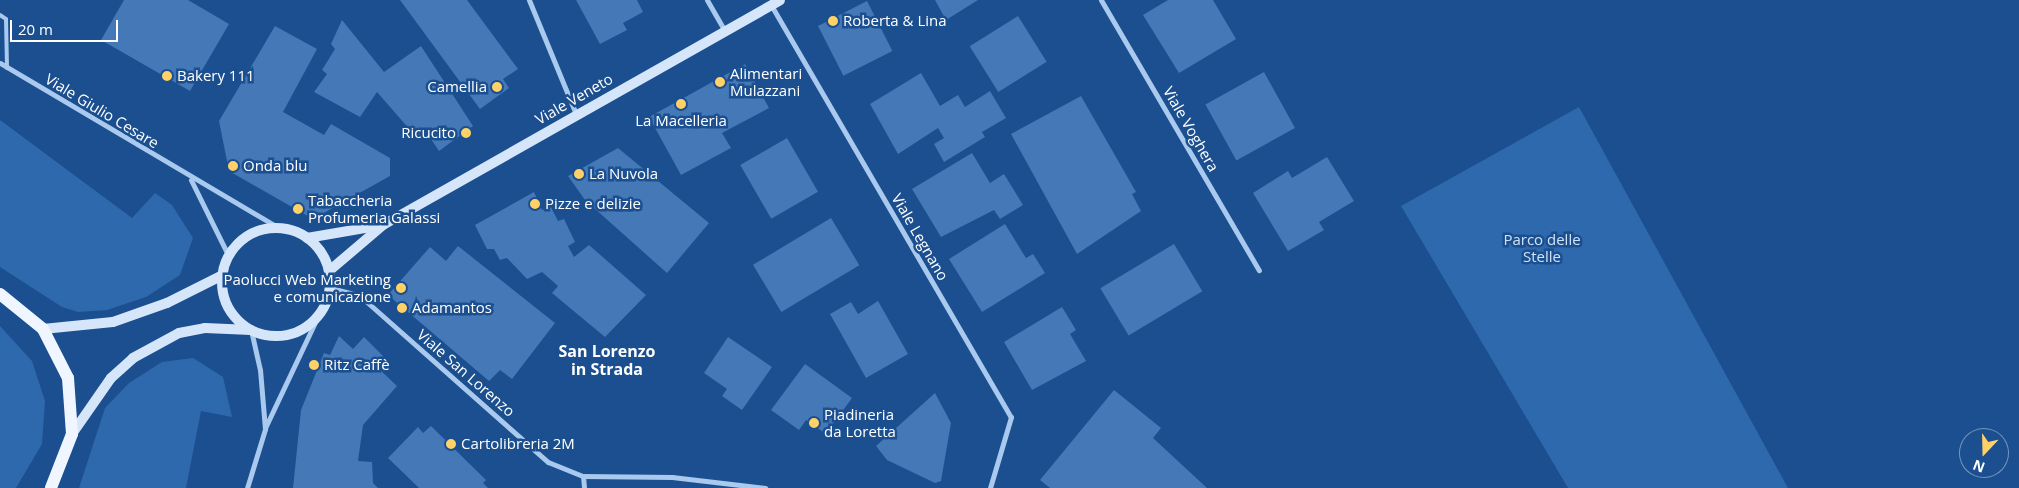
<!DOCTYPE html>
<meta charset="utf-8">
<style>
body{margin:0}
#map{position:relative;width:2019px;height:488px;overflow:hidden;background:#1b4f8f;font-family:"Open Sans",sans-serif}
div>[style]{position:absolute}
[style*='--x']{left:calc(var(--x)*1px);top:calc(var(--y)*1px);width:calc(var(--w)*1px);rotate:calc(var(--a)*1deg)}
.green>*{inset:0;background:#2e69ad}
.building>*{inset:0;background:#4478b7;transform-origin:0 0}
.lane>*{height:4px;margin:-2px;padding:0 2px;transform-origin:2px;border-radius:2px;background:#a9c9ee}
.street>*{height:5px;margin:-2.5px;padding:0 2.5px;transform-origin:2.5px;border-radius:2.5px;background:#a9c9ee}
.secondary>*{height:10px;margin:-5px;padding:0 5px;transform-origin:5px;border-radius:5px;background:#d6e6fa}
.secondary>.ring{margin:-5px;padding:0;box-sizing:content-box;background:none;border:10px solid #d6e6fa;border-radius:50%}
.primary>*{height:12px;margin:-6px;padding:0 6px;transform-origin:6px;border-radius:6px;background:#f0f6ff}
.dots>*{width:14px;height:14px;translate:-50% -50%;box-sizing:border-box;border:2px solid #1b4f8f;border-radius:50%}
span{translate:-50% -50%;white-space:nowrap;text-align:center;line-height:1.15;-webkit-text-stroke:5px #1b4f8f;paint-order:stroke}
.poi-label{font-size:15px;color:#fff}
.left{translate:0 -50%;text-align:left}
.right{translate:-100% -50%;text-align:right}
.street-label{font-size:15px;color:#fff}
.park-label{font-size:15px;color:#cfe3fa}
.neighbourhood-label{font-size:16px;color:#fff;font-weight:700}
.north{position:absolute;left:1959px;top:428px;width:50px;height:50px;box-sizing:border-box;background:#1b4f8f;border:1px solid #7695bc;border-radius:50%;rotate:201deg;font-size:14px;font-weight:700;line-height:20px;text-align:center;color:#fff}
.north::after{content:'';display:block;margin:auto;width:18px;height:22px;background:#ffd166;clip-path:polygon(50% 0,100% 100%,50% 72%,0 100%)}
.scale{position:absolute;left:10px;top:20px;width:108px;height:22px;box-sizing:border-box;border:2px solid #fff;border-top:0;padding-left:6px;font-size:15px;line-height:18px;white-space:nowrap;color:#fff;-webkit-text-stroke:4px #1b4f8f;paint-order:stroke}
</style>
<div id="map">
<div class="green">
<i style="clip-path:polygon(1579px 107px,1788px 488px,1568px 488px,1401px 206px)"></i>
<i style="clip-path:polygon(0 120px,132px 218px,155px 193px,172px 205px,193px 238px,180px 275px,146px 297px,107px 310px,78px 312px,62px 307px,0 267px)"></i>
<i style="clip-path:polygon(0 326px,32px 361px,45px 401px,42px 444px,16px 488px,0 488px)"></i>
<i style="clip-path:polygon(193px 358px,223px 377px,232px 417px,201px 411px,186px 488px,79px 488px,105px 408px,129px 383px,162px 362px)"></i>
</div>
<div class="building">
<i style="clip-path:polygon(124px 0,188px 0,229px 24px,190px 91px,101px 40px)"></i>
<i style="clip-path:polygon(400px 0,467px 0,518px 69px,503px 79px,509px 88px,480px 109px)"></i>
<i style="clip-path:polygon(576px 0,637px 0,643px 12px,623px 23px,627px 30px,600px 44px)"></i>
<i style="clip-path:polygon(935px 0,978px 0,946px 20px)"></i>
<i style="clip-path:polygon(1168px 0,1213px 0,1236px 39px,1179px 73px,1143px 15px)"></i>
<i style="left:867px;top:1px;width:56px;height:55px;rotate:63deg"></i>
<i style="left:1018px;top:16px;width:54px;height:57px;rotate:58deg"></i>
<i style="clip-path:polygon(342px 20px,384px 72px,421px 46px,473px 126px,439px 151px,427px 133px,418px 139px,377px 92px,360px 117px,314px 92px,327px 74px,322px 70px,335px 49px,331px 44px)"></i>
<i style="clip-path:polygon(275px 26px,317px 49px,283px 112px,324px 135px,331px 124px,390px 158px,390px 176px,313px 219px,229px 171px,219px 121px)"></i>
<i style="clip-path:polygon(745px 64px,769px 108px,722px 133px,731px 148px,681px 175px,649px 117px)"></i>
<i style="left:1264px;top:72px;width:64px;height:67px;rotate:61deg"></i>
<i style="clip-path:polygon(921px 73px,940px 106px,958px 95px,965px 107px,990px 91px,1006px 118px,982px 132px,985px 137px,944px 162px,934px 144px,944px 138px,938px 128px,898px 154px,870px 104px)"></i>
<i style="clip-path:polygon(1081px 96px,1136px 192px,1132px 194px,1141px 211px,1077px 254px,1011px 134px)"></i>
<i style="left:787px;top:138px;width:62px;height:54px;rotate:60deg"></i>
<i style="clip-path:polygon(618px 148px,709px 223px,667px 273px,585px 200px,568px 176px)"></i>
<i style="clip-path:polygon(972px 153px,990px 183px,1004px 174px,1023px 205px,1000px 219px,994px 210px,941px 237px,912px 189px)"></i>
<i style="clip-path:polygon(1327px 157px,1354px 201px,1319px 222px,1324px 230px,1288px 251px,1253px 193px,1288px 171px,1292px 178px)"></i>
<i style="clip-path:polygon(534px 192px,542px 210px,551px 207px,558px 221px,564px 219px,575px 242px,568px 246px,574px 257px,589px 245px,646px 295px,605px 337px,552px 293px,558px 286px,542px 272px,527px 279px,507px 258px,500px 260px,494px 249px,487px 249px,475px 225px)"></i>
<i style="left:831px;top:218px;width:55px;height:91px;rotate:59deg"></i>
<i style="clip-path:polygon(1005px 224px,1026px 258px,1033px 254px,1045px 273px,982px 312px,949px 259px)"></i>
<i style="left:1174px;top:244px;width:55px;height:86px;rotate:59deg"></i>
<i style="clip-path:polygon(458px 246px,555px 323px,512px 379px,500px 370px,489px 381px,388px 295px,430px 247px,446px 261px)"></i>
<i style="clip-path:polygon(878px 301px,908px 354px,866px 378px,830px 314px,851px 302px,858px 314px)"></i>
<i style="clip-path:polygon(1062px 307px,1076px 330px,1070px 334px,1086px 361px,1032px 390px,1004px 342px)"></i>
<i style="clip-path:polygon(339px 336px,353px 349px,364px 337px,384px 357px,376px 366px,397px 386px,363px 425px,358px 461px,372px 462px,373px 483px,378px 488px,293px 488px,301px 410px,324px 353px,330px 355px)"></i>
<i style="clip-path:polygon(728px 337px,772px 367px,742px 410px,722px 396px,727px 389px,704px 373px)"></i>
<i style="clip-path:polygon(805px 364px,852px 398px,826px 434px,806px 420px,799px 430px,771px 410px)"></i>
<i style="clip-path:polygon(1114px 390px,1161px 428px,1153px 438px,1207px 488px,1050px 488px,1040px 480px)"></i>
<i style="clip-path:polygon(935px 393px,951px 423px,941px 481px,935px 483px,887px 460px,876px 446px)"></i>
<i style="clip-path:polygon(431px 426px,486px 480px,483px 483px,488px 488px,419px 488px,388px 458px,418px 427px,423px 433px)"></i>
</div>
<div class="lane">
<i style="--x:0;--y:15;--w:7;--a:34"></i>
<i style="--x:6;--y:19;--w:49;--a:88.8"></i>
</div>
<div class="street">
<i style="--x:529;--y:0;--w:123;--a:67.6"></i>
<i style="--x:707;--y:0;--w:36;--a:60"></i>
<i style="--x:1101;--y:0;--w:313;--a:59.7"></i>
<i style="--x:771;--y:5;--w:477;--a:59.8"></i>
<i style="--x:1011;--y:417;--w:74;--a:106.5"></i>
<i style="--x:0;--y:63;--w:326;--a:30.6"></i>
<i style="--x:191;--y:180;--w:86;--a:63.7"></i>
<i style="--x:330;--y:288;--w:30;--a:14"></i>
<i style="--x:359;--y:295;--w:252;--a:41.5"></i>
<i style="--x:548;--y:462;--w:38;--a:22"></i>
<i style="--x:583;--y:476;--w:89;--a:0.6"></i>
<i style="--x:672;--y:477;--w:94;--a:6.7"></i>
<i style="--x:265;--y:428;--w:122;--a:-64.7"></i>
<i style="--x:583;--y:476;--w:12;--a:85"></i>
<i style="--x:247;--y:488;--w:62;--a:-73"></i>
<i style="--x:265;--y:429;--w:59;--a:-94.8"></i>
<i style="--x:260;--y:370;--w:41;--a:-102.7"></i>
</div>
<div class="secondary">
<i class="ring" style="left:222px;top:228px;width:98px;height:98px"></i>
<i style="--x:307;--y:238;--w:76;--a:-9.8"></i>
<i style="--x:329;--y:271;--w:71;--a:-40.4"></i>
<i style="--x:383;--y:225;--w:456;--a:-29.5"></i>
<i style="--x:43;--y:329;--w:70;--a:-5.7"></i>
<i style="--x:113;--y:322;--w:57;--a:-19.4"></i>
<i style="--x:167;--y:303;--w:63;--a:-26.6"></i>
<i style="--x:72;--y:434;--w:68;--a:-55.1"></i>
<i style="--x:111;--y:378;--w:30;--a:-42"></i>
<i style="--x:133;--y:358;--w:52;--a:-28.5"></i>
<i style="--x:179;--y:333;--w:26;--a:-11"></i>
<i style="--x:205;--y:328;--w:46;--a:2.5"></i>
</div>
<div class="primary">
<i style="--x:0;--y:294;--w:55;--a:39.1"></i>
<i style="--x:43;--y:329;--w:55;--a:63"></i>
<i style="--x:68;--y:378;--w:56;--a:85.9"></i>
<i style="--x:72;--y:434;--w:58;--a:111.3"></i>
</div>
<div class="dots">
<i style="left:833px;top:21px;background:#ffd166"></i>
<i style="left:167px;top:76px;background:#ffd166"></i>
<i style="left:720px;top:82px;background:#ffd166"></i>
<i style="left:497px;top:87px;background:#ffd166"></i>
<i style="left:681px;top:104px;background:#ffd166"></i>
<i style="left:466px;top:133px;background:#ffd166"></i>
<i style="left:233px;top:166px;background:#ffd166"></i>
<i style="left:579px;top:174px;background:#ffd166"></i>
<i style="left:535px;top:204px;background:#ffd166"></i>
<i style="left:298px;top:209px;background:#ffd166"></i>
<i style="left:401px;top:288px;background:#ffd166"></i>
<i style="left:402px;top:308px;background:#ffd166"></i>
<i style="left:314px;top:365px;background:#ffd166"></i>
<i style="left:814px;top:423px;background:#ffd166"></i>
<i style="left:451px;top:444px;background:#ffd166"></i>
</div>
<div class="poi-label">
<span class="left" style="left:843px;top:21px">Roberta &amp; Lina</span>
<span class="left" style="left:730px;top:82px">Alimentari<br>Mulazzani</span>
<span class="left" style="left:177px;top:76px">Bakery 111</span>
<span class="right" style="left:487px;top:87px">Camellia</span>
<span style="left:681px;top:121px">La Macelleria</span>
<span class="right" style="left:456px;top:133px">Ricucito</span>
<span class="left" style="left:243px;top:166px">Onda blu</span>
<span class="left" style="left:589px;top:174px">La Nuvola</span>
<span class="left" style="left:308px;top:209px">Tabaccheria<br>Profumeria Galassi</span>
<span class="left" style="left:545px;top:204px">Pizze e delizie</span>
<span class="right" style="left:391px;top:288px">Paolucci Web Marketing<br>e comunicazione</span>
<span class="left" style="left:412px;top:308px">Adamantos</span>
<span class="left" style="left:324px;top:365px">Ritz Caffè</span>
<span class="left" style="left:824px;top:423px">Piadineria<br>da Loretta</span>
<span class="left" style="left:461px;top:444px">Cartolibreria 2M</span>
</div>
<div class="street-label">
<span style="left:574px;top:99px;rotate:-30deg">Viale Veneto</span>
<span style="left:102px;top:111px;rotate:31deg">Viale Giulio Cesare</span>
<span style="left:1191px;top:129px;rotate:60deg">Viale Voghera</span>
<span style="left:920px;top:237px;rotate:60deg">Viale Legnano</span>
<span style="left:466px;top:373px;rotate:41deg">Viale San Lorenzo</span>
</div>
<div class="park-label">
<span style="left:1542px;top:248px">Parco delle<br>Stelle</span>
</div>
<div class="neighbourhood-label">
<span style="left:607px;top:360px">San Lorenzo<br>in Strada</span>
</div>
<div class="north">N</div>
<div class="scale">20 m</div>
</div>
